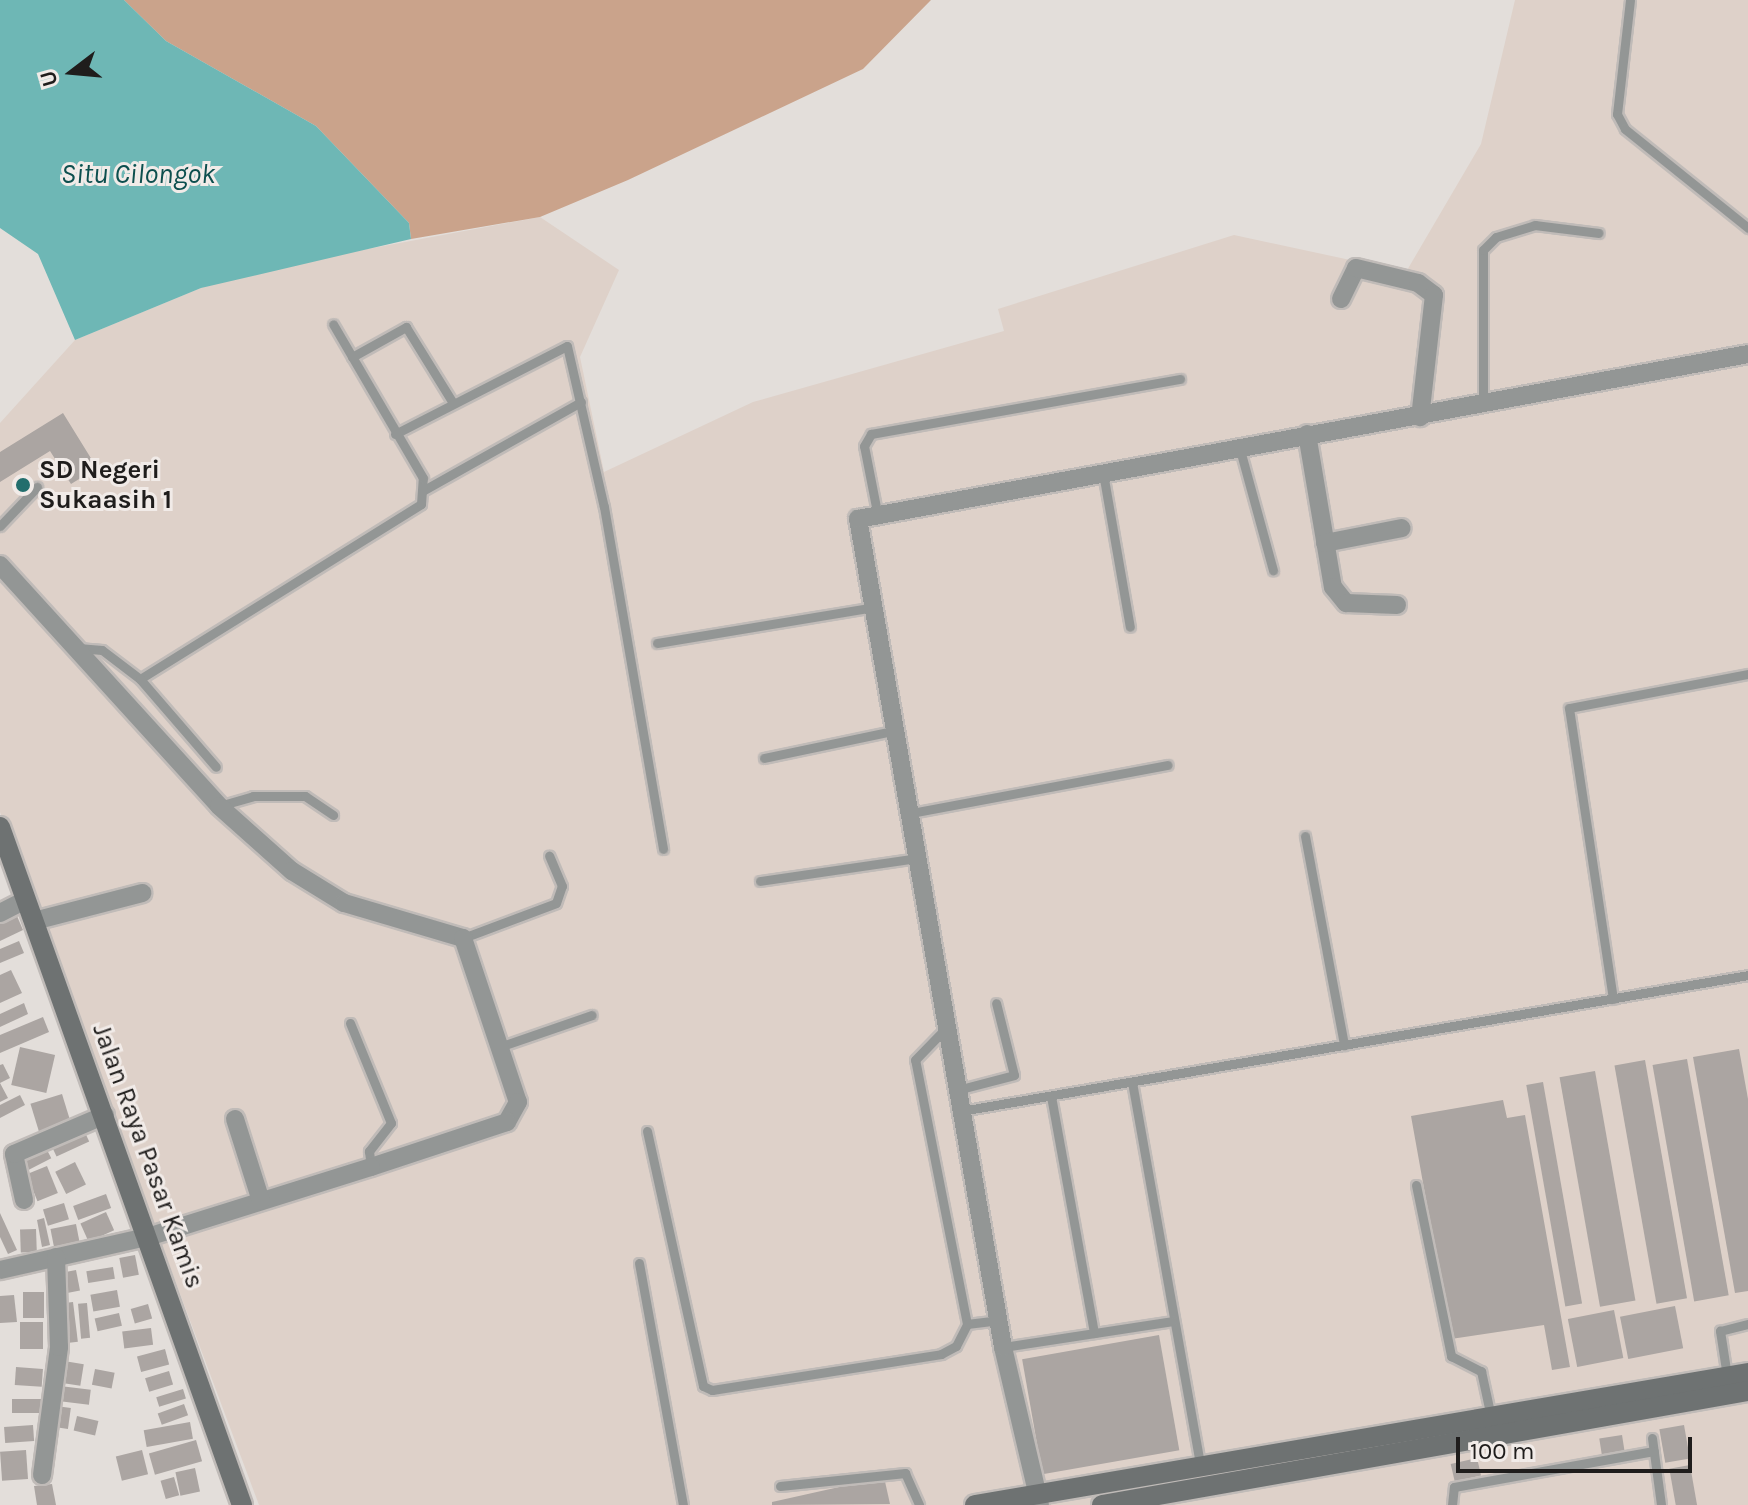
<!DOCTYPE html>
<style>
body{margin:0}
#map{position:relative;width:1748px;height:1505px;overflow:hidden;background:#e3deda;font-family:Karla,sans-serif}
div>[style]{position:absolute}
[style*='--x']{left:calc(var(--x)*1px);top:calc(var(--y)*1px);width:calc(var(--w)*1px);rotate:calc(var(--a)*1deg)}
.built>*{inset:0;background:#ded1c9}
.green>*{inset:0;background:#caa38b}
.water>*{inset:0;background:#6eb7b5}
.building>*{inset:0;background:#aba5a2;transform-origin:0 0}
.roads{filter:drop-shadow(2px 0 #c0bbb8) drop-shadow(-2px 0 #c0bbb8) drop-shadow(0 2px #c0bbb8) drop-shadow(0 -2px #c0bbb8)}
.lane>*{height:9px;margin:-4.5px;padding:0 4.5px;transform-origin:4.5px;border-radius:4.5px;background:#939695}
.street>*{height:18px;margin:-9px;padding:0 9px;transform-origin:9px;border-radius:9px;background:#939695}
.secondary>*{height:20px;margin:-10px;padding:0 10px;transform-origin:10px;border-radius:10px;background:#6e7272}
.dots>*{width:22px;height:22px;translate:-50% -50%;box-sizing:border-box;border:4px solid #f1ebe8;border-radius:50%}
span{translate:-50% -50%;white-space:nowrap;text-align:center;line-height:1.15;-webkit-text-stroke:6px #f1ebe8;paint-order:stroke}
.poi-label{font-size:26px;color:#1f1d1c;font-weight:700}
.left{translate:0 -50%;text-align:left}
.street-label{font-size:26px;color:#1f1d1c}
.water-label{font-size:28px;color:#0d4f4e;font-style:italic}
.north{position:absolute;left:32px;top:32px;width:80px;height:80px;-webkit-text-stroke:6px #f1ebe8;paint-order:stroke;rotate:254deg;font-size:22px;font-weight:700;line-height:32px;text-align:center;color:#1f1d1c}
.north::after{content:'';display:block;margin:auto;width:28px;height:36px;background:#1f1d1c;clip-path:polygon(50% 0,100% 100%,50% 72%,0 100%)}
.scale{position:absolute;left:1456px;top:1437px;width:236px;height:36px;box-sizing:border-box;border:4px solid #1f1d1c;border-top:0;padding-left:10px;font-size:24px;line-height:28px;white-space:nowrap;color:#1f1d1c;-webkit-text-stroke:6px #f1ebe8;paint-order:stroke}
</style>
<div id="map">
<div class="built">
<i style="clip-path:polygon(1515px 0,1748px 0,1748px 1505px,259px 1505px,0 812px,0 423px,75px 340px,201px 288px,265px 268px,540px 217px,619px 270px,580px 357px,604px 472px,753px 402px,1004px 331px,998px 309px,1234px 235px,1406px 272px,1481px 144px)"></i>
</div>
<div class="green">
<i style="clip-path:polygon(124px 0,931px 0,863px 69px,628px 180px,540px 217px,411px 239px,409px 223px,316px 126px,166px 41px)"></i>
</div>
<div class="water">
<i style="clip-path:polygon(0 0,124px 0,166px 41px,316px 126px,409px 223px,411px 239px,201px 288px,75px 340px,38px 254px,0 228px)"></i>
</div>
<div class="building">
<i style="clip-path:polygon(63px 413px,97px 468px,71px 484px,50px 451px,0 482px,0 452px)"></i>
<i style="clip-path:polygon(17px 916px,23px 930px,0 941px,0 923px)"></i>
<i style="clip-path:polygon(19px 941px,24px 953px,0 963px,0 949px)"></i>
<i style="clip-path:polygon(11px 970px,22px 993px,0 1003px,0 975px)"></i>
<i style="clip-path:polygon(24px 1003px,28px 1014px,0 1027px,0 1014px)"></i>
<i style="clip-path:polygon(43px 1017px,49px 1032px,0 1053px,0 1035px)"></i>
<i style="left:20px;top:1047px;width:36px;height:39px;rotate:13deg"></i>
<i style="clip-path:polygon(1739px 1049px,1748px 1099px,1748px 1291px,1735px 1293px,1693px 1057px)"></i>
<i style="left:1687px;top:1059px;width:240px;height:35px;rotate:80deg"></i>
<i style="left:1645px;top:1060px;width:242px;height:31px;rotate:80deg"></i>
<i style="clip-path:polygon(3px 1064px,10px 1078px,0 1083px,8px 1098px,0 1102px,0 1065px)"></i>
<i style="left:1595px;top:1071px;width:233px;height:36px;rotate:80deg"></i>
<i style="left:1543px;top:1082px;width:225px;height:17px;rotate:80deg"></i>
<i style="left:62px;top:1094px;width:34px;height:33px;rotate:73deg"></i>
<i style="clip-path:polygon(20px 1095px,25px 1105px,0 1118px,0 1105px)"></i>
<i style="clip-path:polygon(1503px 1100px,1507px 1118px,1525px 1115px,1570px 1367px,1552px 1370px,1544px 1325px,1451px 1339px,1411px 1116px)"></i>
<i style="left:82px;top:1126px;width:17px;height:36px;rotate:65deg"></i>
<i style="left:44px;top:1144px;width:16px;height:30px;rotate:63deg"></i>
<i style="left:75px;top:1162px;width:25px;height:22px;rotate:64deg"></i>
<i style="left:47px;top:1166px;width:29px;height:22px;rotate:68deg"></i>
<i style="left:106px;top:1194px;width:15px;height:35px;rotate:70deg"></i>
<i style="left:64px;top:1203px;width:17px;height:22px;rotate:73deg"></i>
<i style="left:106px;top:1212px;width:20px;height:28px;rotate:66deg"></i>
<i style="clip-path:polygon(0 1213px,17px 1250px,8px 1254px,0 1237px)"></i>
<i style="clip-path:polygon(44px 1218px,50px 1245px,42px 1247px,37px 1220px)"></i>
<i style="left:76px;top:1224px;width:21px;height:26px;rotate:79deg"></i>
<i style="left:36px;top:1229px;width:23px;height:16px;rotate:88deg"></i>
<i style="left:135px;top:1255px;width:20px;height:16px;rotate:79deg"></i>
<i style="left:113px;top:1267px;width:12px;height:27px;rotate:81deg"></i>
<i style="left:76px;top:1270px;width:21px;height:17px;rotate:79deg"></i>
<i style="left:117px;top:1290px;width:17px;height:27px;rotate:80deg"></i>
<i style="left:23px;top:1292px;width:21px;height:26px"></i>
<i style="clip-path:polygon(14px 1295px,17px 1322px,0 1323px,0 1296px)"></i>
<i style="left:73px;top:1302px;width:40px;height:13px;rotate:83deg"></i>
<i style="left:87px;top:1303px;width:35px;height:9px;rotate:85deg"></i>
<i style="left:148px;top:1304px;width:15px;height:18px;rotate:74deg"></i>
<i style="left:1675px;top:1306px;width:43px;height:56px;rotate:79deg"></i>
<i style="left:1614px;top:1310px;width:49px;height:47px;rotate:79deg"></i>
<i style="left:119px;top:1313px;width:13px;height:25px;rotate:77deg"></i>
<i style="left:43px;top:1322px;width:27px;height:23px;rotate:90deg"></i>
<i style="left:151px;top:1328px;width:17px;height:29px;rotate:83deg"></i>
<i style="left:1159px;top:1335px;width:117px;height:139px;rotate:80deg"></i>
<i style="left:165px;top:1349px;width:16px;height:29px;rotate:75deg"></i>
<i style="left:64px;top:1361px;width:20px;height:22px;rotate:9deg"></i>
<i style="left:16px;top:1367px;width:27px;height:18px;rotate:4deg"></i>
<i style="left:95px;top:1369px;width:20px;height:16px;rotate:11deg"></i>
<i style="left:169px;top:1371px;width:14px;height:25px;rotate:73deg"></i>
<i style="left:60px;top:1386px;width:31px;height:15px;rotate:7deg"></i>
<i style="left:183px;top:1389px;width:10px;height:28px;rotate:73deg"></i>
<i style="left:12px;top:1399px;width:30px;height:14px"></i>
<i style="left:184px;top:1404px;width:12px;height:28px;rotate:70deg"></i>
<i style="left:56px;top:1406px;width:15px;height:21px;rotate:8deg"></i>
<i style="left:77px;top:1416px;width:22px;height:15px;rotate:13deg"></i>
<i style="left:190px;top:1422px;width:17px;height:47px;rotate:80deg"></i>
<i style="left:33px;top:1425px;width:16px;height:29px;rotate:86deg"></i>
<i style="left:1684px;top:1425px;width:34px;height:25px;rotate:80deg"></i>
<i style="left:1622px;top:1435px;width:18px;height:23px;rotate:81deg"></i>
<i style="left:196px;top:1440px;width:22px;height:49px;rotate:74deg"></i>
<i style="left:26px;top:1450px;width:29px;height:26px;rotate:86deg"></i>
<i style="left:142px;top:1450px;width:25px;height:27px;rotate:76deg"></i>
<i style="left:1477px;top:1458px;width:18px;height:27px;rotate:77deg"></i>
<i style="left:1690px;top:1465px;width:41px;height:21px;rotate:80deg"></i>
<i style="left:195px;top:1468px;width:24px;height:20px;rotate:78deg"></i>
<i style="left:174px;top:1477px;width:19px;height:14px;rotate:74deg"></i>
<i style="clip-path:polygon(884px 1477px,890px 1504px,772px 1505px,772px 1502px)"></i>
<i style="clip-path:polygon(52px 1484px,56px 1505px,37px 1505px,34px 1486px)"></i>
</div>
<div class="roads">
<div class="lane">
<i style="--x:1630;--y:0;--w:115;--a:96.5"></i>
<i style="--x:1617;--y:114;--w:17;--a:62"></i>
<i style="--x:1625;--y:129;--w:158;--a:38.8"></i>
<i style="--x:352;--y:357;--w:62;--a:-29.1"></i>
<i style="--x:406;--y:327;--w:89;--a:58.3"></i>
<i style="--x:1483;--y:404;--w:154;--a:-90"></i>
<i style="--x:1483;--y:250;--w:18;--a:-45"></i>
<i style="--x:1496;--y:237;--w:41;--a:-17.1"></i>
<i style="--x:1535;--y:225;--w:64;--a:7.1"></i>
<i style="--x:395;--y:434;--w:193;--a:-27.1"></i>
<i style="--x:567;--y:346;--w:165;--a:77.1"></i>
<i style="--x:604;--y:507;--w:347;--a:80.2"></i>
<i style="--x:1239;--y:446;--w:129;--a:74.7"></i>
<i style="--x:1103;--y:473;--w:156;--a:80.1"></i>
<i style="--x:424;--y:490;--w:180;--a:-29.3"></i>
<i style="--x:877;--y:512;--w:67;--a:-101.1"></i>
<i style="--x:864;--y:446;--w:14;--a:-60"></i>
<i style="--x:871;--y:434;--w:314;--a:-10.1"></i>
<i style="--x:0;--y:526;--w:54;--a:-46.5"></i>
<i style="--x:657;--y:643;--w:220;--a:-9.4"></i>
<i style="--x:78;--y:648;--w:24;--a:5"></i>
<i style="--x:102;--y:650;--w:48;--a:37.3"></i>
<i style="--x:140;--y:679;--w:331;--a:-31.9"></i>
<i style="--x:421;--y:504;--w:26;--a:-86"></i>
<i style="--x:423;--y:478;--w:178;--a:-120.3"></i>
<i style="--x:140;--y:679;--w:116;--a:49.2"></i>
<i style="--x:764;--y:758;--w:136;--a:-11.9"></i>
<i style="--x:219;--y:806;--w:35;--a:-16"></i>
<i style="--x:253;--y:796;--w:52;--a:0"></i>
<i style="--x:305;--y:796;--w:34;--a:34"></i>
<i style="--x:911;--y:813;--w:261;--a:-10.6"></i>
<i style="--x:1305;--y:836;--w:213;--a:79.4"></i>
<i style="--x:760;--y:881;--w:159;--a:-8.3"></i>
<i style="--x:463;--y:938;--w:99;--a:-20.6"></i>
<i style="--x:556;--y:903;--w:18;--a:-71"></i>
<i style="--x:562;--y:886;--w:33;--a:-113"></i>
<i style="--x:1613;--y:999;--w:294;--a:-98.6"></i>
<i style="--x:1569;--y:708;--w:182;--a:-10.8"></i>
<i style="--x:350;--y:1023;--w:108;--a:67.7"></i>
<i style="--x:391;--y:1123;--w:36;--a:128"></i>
<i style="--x:369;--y:1151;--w:16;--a:83"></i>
<i style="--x:499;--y:1047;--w:98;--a:-19"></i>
<i style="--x:1132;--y:1082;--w:389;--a:79.9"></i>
<i style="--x:957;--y:1090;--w:59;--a:-14.7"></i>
<i style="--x:1014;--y:1075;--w:74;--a:-104"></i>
<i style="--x:1051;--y:1096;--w:241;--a:79.7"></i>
<i style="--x:961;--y:1111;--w:799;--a:-9.8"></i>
<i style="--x:647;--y:1131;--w:261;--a:77.6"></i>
<i style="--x:703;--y:1386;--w:10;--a:24"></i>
<i style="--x:712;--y:1390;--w:232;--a:-8.9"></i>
<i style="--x:941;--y:1354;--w:17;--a:-28"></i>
<i style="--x:956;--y:1346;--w:25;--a:-63"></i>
<i style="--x:967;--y:1324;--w:269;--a:-101.1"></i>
<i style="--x:915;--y:1060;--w:45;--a:-45.9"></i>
<i style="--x:1416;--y:1185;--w:175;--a:78.4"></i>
<i style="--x:1451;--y:1356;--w:34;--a:27"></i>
<i style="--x:1481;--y:1371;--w:47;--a:77.7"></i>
<i style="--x:639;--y:1263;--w:246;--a:79.7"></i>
<i style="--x:967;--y:1324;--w:31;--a:-7"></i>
<i style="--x:1003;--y:1347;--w:171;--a:-8.7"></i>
<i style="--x:1727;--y:1376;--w:46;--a:-98.8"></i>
<i style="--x:1720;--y:1331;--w:29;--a:-14"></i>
<i style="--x:1652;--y:1438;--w:68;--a:82.3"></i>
<i style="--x:780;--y:1486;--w:126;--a:-5.9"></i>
<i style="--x:905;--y:1473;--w:35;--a:66"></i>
<i style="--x:1452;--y:1505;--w:18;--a:-84"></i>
<i style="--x:1454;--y:1487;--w:203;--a:-10.2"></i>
</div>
<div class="street">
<i style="--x:1341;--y:299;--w:34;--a:-64"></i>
<i style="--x:1356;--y:268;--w:64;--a:13.6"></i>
<i style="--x:1418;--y:283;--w:20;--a:37"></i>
<i style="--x:1434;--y:295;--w:123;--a:96.5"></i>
<i style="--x:1307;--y:434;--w:155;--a:80.4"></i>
<i style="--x:1333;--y:587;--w:21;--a:51"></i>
<i style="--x:1346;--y:603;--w:51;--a:2.2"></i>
<i style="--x:1325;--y:543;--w:78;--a:-11"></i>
<i style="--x:0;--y:565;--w:326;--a:47.7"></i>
<i style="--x:219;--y:806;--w:98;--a:41.7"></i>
<i style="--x:292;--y:871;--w:61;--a:31.6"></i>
<i style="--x:344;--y:903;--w:124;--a:16.4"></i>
<i style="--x:463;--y:938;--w:173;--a:71.5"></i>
<i style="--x:518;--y:1102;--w:23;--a:119"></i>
<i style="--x:507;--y:1122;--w:143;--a:161.7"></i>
<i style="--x:371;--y:1167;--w:231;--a:162.6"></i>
<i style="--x:151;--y:1236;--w:155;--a:167.3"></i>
<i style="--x:0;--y:913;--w:29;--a:-27"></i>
<i style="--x:34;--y:921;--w:112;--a:-14.5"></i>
<i style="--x:235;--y:1119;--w:86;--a:72.4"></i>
<i style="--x:24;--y:1200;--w:47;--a:-102.3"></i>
<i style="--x:14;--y:1154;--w:99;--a:-23.2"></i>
<i style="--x:42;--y:1475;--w:129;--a:-82.4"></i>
<i style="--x:59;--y:1347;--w:90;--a:-91.9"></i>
<i style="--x:1040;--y:1505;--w:162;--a:-103.2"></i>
<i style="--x:1003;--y:1347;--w:841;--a:-99.93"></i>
<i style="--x:858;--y:519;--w:905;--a:-10.5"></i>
</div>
<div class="secondary">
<i style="--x:0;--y:827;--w:720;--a:70.36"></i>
<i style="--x:975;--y:1505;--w:784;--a:-9.69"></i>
<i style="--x:1102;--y:1505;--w:656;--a:-10.01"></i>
</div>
</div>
<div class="dots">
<i style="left:23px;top:485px;background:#226e6d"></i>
</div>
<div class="poi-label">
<span class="left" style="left:39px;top:485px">SD Negeri<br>Sukaasih 1</span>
</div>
<div class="street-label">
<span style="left:148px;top:1156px;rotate:70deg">Jalan Raya Pasar Kamis</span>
</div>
<div class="water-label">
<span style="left:138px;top:174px">Situ Cilongok</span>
</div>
<div class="north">U</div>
<div class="scale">100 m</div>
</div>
